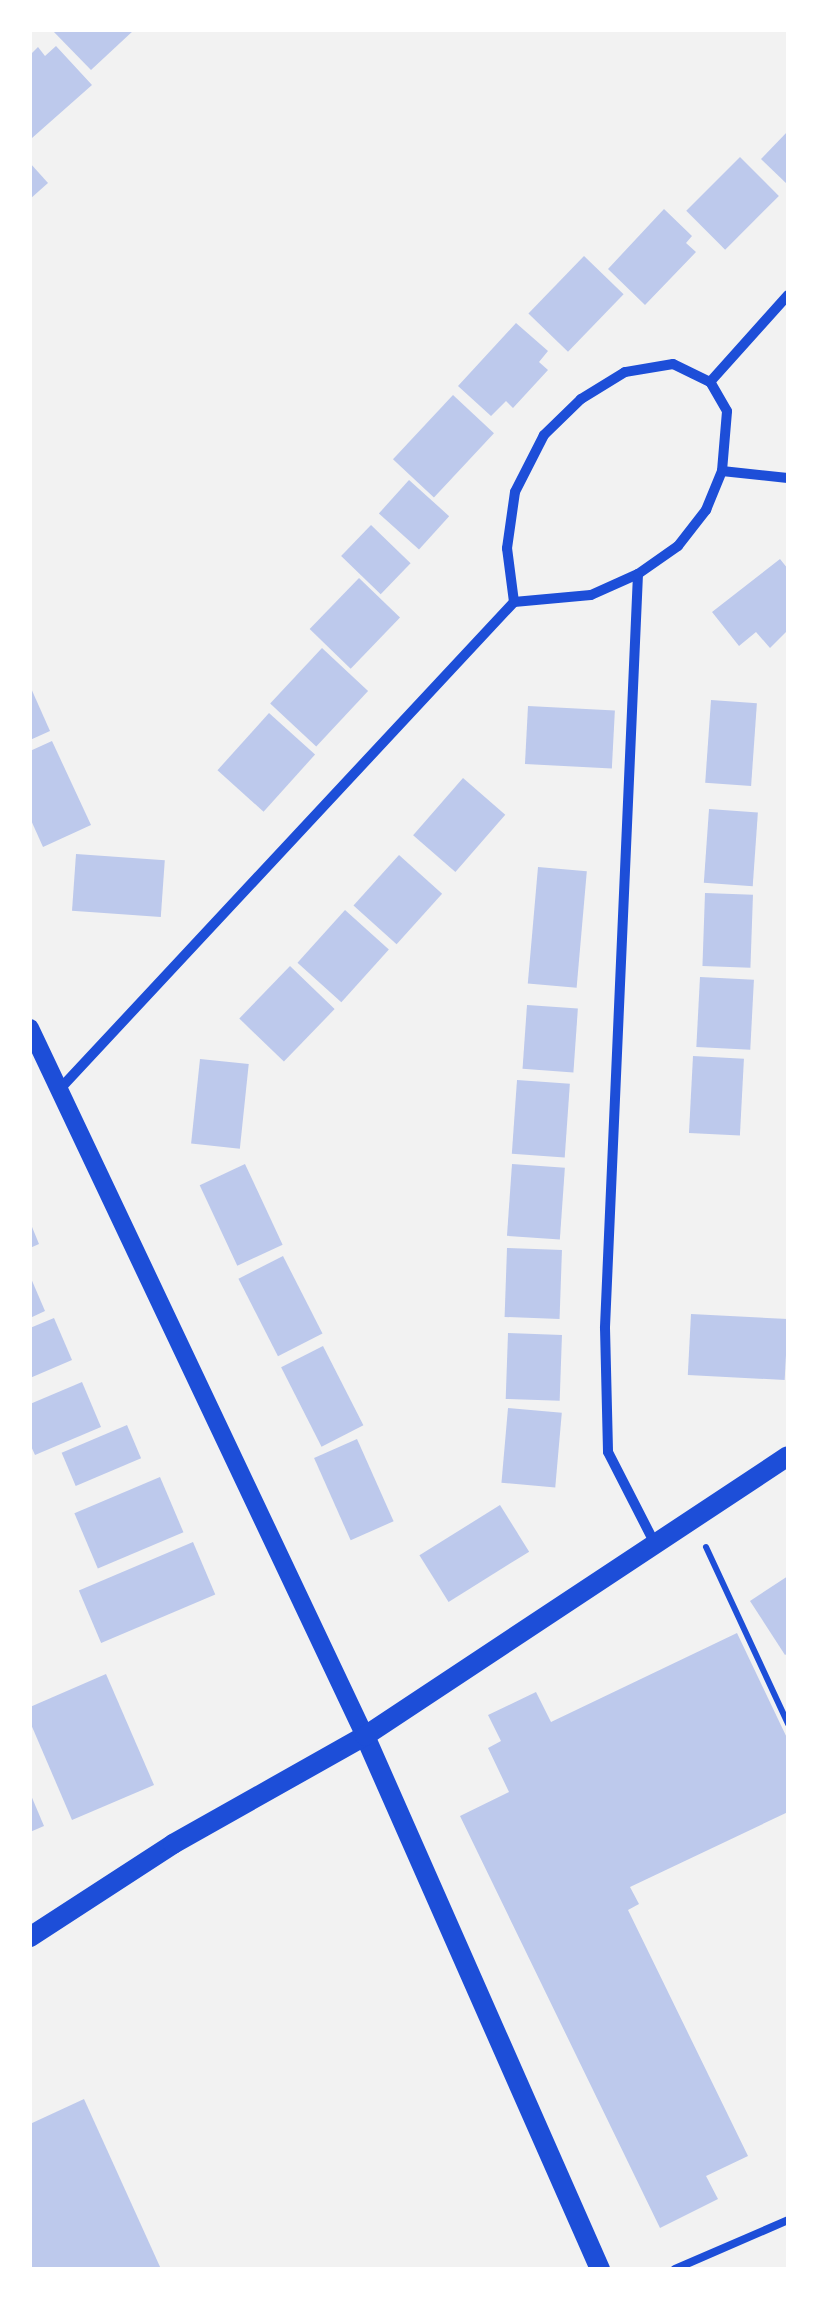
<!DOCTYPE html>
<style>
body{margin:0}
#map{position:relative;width:818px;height:2299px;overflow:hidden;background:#f2f2f2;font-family:Quicksand,sans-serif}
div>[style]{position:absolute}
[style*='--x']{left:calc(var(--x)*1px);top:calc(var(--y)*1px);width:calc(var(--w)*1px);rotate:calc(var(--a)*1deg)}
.building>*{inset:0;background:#bdc9ec;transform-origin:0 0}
.path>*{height:6px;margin:-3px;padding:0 3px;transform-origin:3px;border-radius:3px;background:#1d4ed8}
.service>*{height:8px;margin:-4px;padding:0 4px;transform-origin:4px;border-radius:4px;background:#1d4ed8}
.minor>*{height:10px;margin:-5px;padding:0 5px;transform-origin:5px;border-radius:5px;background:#1d4ed8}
.tertiary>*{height:18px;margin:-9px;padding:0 9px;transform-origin:9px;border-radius:9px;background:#1d4ed8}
.secondary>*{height:20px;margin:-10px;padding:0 10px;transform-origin:10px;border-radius:10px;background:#1d4ed8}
span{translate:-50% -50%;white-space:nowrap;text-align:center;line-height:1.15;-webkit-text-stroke:8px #fff;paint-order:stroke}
.frame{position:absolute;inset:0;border:32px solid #fff;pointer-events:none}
</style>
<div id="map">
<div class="building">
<i style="clip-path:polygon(52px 30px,134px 30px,91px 70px)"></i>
<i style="clip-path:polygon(56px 46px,92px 85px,32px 138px,30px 55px,38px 47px,45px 56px)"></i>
<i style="clip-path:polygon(788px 131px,788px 185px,761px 159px)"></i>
<i style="left:740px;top:157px;width:55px;height:76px;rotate:45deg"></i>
<i style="clip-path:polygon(30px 163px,48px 183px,30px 199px)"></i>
<i style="clip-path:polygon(664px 209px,692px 236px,686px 243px,696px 252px,645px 305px,608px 269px)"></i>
<i style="left:584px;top:256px;width:55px;height:80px;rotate:44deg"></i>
<i style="clip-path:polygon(516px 323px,548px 351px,539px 362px,548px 370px,513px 408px,506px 401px,491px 416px,458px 386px)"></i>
<i style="left:453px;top:395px;width:56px;height:88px;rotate:43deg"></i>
<i style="left:409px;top:480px;width:54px;height:45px;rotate:42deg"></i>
<i style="left:371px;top:525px;width:55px;height:43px;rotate:44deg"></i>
<i style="clip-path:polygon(780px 559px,788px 569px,788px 630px,770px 648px,756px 632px,739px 646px,712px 612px)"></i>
<i style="left:359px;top:578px;width:57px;height:71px;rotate:44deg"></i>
<i style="left:322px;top:648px;width:63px;height:76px;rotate:43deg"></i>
<i style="clip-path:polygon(30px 686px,50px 731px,30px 740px)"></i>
<i style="left:711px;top:700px;width:46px;height:83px;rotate:4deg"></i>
<i style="left:528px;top:706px;width:87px;height:58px;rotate:3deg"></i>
<i style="left:269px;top:713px;width:62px;height:77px;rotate:42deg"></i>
<i style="clip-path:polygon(52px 741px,91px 825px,43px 847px,30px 818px,30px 751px)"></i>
<i style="left:463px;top:778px;width:56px;height:76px;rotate:41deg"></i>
<i style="left:709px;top:809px;width:49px;height:74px;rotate:4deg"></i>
<i style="left:76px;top:854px;width:89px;height:57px;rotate:4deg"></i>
<i style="left:399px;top:855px;width:58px;height:68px;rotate:42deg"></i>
<i style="left:538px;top:867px;width:49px;height:117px;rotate:5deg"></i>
<i style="left:705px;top:893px;width:48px;height:73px;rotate:2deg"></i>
<i style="left:345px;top:910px;width:59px;height:71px;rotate:42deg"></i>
<i style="left:290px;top:966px;width:62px;height:73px;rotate:44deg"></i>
<i style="left:700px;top:977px;width:54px;height:70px;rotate:3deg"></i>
<i style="left:527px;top:1005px;width:51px;height:64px;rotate:4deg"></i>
<i style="left:693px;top:1056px;width:51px;height:77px;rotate:3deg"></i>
<i style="left:200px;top:1059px;width:49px;height:85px;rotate:6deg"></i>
<i style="left:517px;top:1080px;width:53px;height:74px;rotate:4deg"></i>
<i style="left:245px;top:1164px;width:89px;height:50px;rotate:65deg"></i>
<i style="left:512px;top:1164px;width:53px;height:72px;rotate:4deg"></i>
<i style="clip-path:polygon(30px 1222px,39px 1244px,30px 1248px)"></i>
<i style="left:507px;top:1248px;width:55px;height:69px;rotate:2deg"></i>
<i style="left:283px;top:1256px;width:87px;height:50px;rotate:63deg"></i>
<i style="clip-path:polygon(30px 1276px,45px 1311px,30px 1318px)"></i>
<i style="left:691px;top:1314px;width:97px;height:61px;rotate:3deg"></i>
<i style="clip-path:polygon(54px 1318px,72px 1360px,30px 1378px,30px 1328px)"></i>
<i style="left:508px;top:1333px;width:54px;height:66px;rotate:2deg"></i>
<i style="left:323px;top:1346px;width:89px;height:47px;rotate:63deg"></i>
<i style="clip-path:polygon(82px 1382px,101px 1427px,35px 1455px,30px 1444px,30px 1404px)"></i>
<i style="left:508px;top:1408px;width:54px;height:75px;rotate:5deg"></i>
<i style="left:127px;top:1425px;width:36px;height:71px;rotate:67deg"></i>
<i style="left:357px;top:1439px;width:90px;height:47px;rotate:66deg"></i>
<i style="left:160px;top:1477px;width:60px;height:93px;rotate:67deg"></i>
<i style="left:500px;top:1505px;width:55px;height:95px;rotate:58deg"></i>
<i style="left:193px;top:1542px;width:57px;height:124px;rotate:67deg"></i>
<i style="clip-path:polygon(788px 1576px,788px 1653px,785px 1655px,750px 1601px)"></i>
<i style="clip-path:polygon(737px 1633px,788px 1740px,788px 1812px,630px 1887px,639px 1904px,628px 1910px,748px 2156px,706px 2176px,718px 2199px,660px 2228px,460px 1816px,509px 1792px,488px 1748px,501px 1741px,488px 1715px,536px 1692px,551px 1722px)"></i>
<i style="clip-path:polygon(106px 1674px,154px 1785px,72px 1820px,30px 1722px,30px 1707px)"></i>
<i style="clip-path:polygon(30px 1793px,44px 1826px,30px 1832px)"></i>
<i style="clip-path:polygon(84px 2099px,161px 2269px,30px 2269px,30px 2124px)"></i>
</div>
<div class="path">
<i style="--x:706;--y:1547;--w:195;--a:65.1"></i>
</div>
<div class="service">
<i style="--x:675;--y:2269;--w:123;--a:-23.4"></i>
</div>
<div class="minor">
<i style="--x:710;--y:382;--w:117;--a:-48.1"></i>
<i style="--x:722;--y:471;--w:66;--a:6.1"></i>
<i style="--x:638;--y:574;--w:755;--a:92.51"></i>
<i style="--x:605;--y:1328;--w:124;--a:88.6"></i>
<i style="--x:608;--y:1452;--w:103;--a:62.9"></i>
<i style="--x:58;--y:1091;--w:669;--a:-47"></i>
<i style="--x:514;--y:602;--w:77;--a:-5.2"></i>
<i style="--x:591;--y:595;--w:51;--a:-24.1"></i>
<i style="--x:638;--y:574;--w:49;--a:-35"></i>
<i style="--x:678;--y:546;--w:46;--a:-52.1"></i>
<i style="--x:706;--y:510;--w:42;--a:-67.7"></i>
<i style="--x:722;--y:471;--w:60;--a:-85.2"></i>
<i style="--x:727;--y:411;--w:34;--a:-120"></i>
<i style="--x:710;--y:382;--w:41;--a:-154.1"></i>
<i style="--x:673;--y:364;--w:49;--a:170.5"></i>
<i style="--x:625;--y:372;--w:52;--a:148.5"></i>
<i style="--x:581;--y:399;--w:52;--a:135.8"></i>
<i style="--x:544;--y:435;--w:64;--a:117"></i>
<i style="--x:515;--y:492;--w:57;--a:98.1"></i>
<i style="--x:507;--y:548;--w:54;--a:82.6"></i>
</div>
<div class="tertiary">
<i style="--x:30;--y:1028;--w:783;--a:64.68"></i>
</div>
<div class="secondary">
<i style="--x:365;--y:1736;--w:583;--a:66.21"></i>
<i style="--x:30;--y:1937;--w:171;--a:-33"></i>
<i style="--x:173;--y:1844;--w:220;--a:-29.4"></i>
<i style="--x:365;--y:1736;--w:507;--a:-33.5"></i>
</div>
<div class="frame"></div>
</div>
